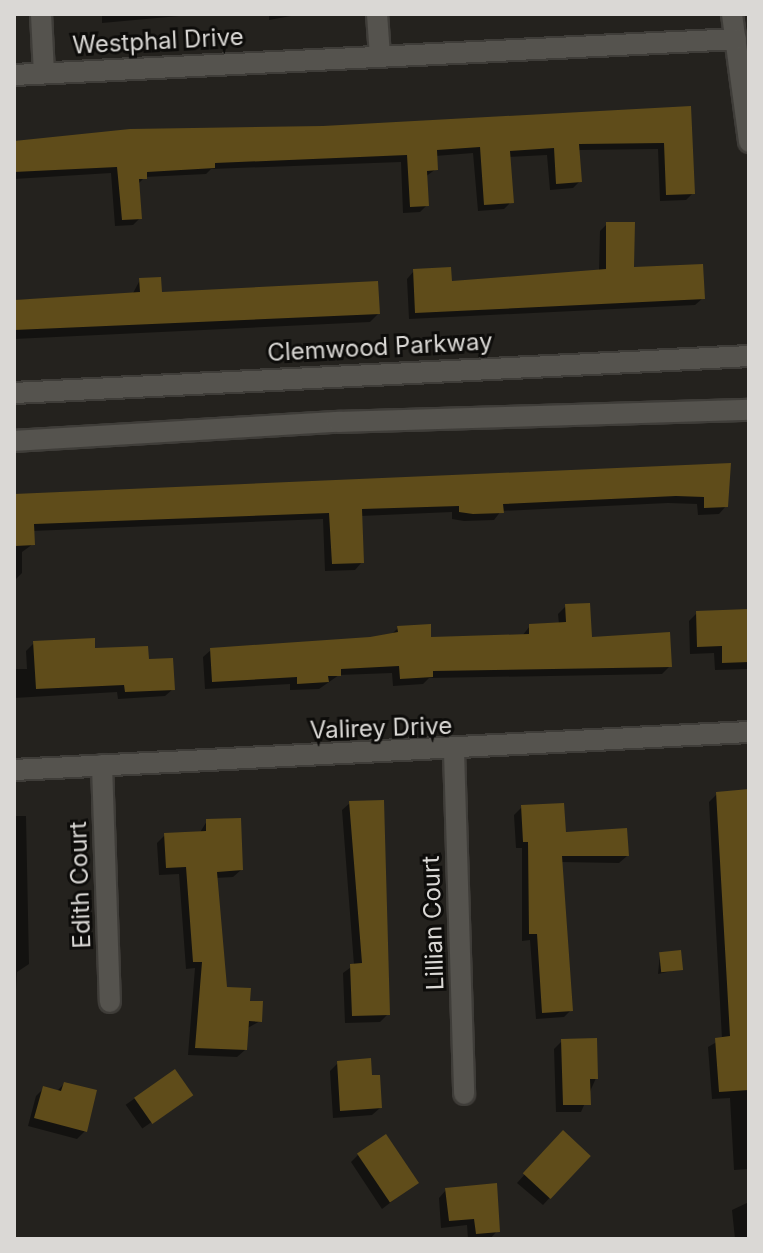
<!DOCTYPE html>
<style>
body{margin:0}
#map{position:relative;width:763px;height:1253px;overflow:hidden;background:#24221e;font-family:Inter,sans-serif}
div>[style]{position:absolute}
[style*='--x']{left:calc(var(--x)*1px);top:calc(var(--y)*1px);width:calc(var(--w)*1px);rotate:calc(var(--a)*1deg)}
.shadow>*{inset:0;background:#0007;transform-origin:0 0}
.building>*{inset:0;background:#5f4c1a;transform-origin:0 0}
.roads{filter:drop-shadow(2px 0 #3f3d39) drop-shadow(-2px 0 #3f3d39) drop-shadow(0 2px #3f3d39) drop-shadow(0 -2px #3f3d39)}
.minor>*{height:20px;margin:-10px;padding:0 10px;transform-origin:10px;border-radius:10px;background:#55534e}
span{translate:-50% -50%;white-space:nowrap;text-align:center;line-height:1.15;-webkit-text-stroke:6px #0d0c0a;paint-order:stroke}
.street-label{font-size:24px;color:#dad8d5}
.frame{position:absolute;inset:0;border:16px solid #dad8d5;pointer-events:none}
</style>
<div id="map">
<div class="shadow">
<i style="clip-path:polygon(102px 14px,201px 14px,102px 23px)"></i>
<i style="clip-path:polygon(269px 14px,302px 14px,269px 20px)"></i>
<i style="clip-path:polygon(689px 108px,693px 193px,686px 200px,660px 201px,658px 149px,578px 150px,580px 181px,573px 188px,550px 190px,547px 155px,508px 157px,511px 202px,504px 209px,478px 211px,473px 153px,435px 156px,436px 169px,425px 177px,427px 205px,420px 212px,403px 213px,401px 162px,211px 169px,206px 174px,145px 177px,137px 185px,140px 218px,133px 225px,115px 226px,111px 173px,14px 179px,14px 143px)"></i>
<i style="clip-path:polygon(607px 224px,632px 269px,703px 298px,695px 305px,409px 319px,407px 279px,414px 271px,450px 283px,599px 271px,600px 231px)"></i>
<i style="clip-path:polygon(140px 280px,160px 295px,378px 314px,370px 322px,14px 339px,14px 300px,132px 295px)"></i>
<i style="clip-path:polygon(729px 465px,726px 506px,719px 514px,698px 515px,697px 504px,668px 503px,501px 511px,494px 520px,464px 521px,452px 519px,452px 512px,360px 516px,362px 562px,355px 570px,325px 571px,323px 519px,32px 531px,33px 544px,22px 552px,22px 573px,14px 581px,14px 496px)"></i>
<i style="clip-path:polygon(566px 606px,590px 640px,670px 666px,662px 674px,429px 678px,423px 684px,393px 686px,392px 673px,339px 675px,319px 689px,290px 690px,290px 684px,205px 689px,203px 657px,211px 650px,370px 639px,391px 635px,398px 628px,429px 639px,522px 636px,530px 626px,559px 624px,558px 614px)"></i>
<i style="clip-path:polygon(749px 611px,747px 669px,715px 670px,714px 653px,690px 654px,689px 621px,697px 613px)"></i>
<i style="clip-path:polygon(34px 643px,147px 661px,173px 689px,165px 696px,118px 699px,117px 692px,14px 698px,14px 669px,27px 669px,26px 651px)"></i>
<i style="clip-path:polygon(717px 794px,749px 828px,749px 1169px,734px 1170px,730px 1098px,712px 1099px,708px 1047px,722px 1039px,709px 802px)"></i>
<i style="clip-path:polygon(350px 803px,388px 1014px,380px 1022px,345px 1023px,343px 973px,354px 965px,342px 810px)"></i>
<i style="clip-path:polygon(522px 807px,564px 834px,627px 856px,619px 863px,560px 862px,571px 1010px,564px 1017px,536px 1019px,530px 940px,522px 941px,522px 848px,516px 848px,514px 815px)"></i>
<i style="clip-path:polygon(14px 816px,26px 816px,29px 964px,17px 972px,14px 1026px)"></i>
<i style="clip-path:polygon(207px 821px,241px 870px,233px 877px,215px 878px,225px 989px,247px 1003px,260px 1021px,246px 1029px,245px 1050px,237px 1057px,188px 1055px,195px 968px,186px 969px,179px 874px,159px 875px,157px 843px,165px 835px,199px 834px)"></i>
<i style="clip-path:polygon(660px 954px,681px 969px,658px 974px)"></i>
<i style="clip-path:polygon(562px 1041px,596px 1078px,581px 1112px,556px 1112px,554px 1049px)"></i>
<i style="clip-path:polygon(338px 1063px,371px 1078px,380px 1108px,372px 1115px,333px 1118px,330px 1071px)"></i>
<i style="left:174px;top:1071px;width:29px;height:59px;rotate:55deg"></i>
<i style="clip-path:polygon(64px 1084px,85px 1131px,77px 1139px,28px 1126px,36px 1096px,44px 1088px,57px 1091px)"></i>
<i style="clip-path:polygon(555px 1141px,588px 1156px,543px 1205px,517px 1183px)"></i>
<i style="clip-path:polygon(358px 1155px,416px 1183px,382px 1209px,351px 1162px)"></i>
<i style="clip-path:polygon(446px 1190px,497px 1231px,490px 1239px,468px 1239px,467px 1225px,441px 1228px,439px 1198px)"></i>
<i style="clip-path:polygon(749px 1202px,749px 1239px,735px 1239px,732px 1210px)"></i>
</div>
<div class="building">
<i style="clip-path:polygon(691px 106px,695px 194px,666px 195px,664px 143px,579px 144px,582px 182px,556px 184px,554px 148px,510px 151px,514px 203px,484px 205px,480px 147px,437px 150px,438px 170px,427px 171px,429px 206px,410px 207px,407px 155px,215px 163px,215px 168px,147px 172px,147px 179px,139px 179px,142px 219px,122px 220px,117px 167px,14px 172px,14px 141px,130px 129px,323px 126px)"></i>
<i style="clip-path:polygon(606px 222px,635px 222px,634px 267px,703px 264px,705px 299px,415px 313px,413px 269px,451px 267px,452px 281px,606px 269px)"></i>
<i style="clip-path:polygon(161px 277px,162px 292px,378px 281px,380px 314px,14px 330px,14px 300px,140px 292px,139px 278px)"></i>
<i style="clip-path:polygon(731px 463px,728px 507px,704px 508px,704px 497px,676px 496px,503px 504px,504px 513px,473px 514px,459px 512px,459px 506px,362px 509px,364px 563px,332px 564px,329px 513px,34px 524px,35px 545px,15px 546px,14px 494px)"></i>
<i style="clip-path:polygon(590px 603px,592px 637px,670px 632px,672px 667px,433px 671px,433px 677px,400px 679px,399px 666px,341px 669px,341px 676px,328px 676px,329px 682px,297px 684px,297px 677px,212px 682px,210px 648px,370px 637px,398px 632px,397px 626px,431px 624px,431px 637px,529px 634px,529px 624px,566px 622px,565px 604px)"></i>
<i style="clip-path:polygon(749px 609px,749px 662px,722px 663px,722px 646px,697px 647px,696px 611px)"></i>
<i style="clip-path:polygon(95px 638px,95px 648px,148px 646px,149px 659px,173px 658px,175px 690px,125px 692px,124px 685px,36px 689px,33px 641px)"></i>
<i style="clip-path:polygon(749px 789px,749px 1090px,719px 1092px,715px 1038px,730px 1036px,716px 792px)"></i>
<i style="clip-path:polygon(384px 800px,390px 1015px,352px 1016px,350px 964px,362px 963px,349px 801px)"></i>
<i style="clip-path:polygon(564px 803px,566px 832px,627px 828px,629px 856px,562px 856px,573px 1011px,542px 1013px,537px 934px,529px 934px,528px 842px,523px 842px,521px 805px)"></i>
<i style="clip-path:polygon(241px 818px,243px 870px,217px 872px,227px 987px,251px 988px,250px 1001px,263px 1001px,262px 1022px,249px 1021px,247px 1050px,195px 1048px,202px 962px,193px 962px,186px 867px,166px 868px,164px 833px,206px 831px,206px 819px)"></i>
<i style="left:681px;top:950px;width:20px;height:22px;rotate:84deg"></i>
<i style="clip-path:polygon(597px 1038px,598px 1079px,590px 1079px,591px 1105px,563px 1105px,561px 1039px)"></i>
<i style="clip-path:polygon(371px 1058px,372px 1075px,380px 1075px,382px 1108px,340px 1111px,337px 1061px)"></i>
<i style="left:175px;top:1069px;width:32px;height:50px;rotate:55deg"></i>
<i style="clip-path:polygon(64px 1082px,97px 1090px,87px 1132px,34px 1118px,43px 1086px,61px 1091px)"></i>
<i style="left:563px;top:1130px;width:38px;height:59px;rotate:43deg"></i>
<i style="left:386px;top:1134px;width:59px;height:35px;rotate:56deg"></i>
<i style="clip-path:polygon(497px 1183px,500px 1232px,476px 1234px,474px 1219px,449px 1221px,445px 1188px)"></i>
</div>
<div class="roads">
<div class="minor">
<i style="--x:41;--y:14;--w:59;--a:87.1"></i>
<i style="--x:377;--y:14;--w:42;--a:85.9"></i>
<i style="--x:732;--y:14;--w:129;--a:82.4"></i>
<i style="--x:14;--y:75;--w:723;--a:-2.85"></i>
<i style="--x:14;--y:393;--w:736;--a:-2.88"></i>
<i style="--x:14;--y:441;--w:325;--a:-3.4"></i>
<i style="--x:338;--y:422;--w:411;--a:-1.7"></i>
<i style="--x:454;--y:751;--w:343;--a:88.3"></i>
<i style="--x:102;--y:765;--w:237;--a:88.1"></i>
<i style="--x:14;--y:770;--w:736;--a:-2.96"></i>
</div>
</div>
<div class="street-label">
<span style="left:158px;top:41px;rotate:-3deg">Westphal Drive</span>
<span style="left:380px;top:347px;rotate:-3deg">Clemwood Parkway</span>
<span style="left:381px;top:728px;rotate:-2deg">Valirey Drive</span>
<span style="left:80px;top:885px;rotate:-92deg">Edith Court</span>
<span style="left:433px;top:923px;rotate:-92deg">Lillian Court</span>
</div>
<div class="frame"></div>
</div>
